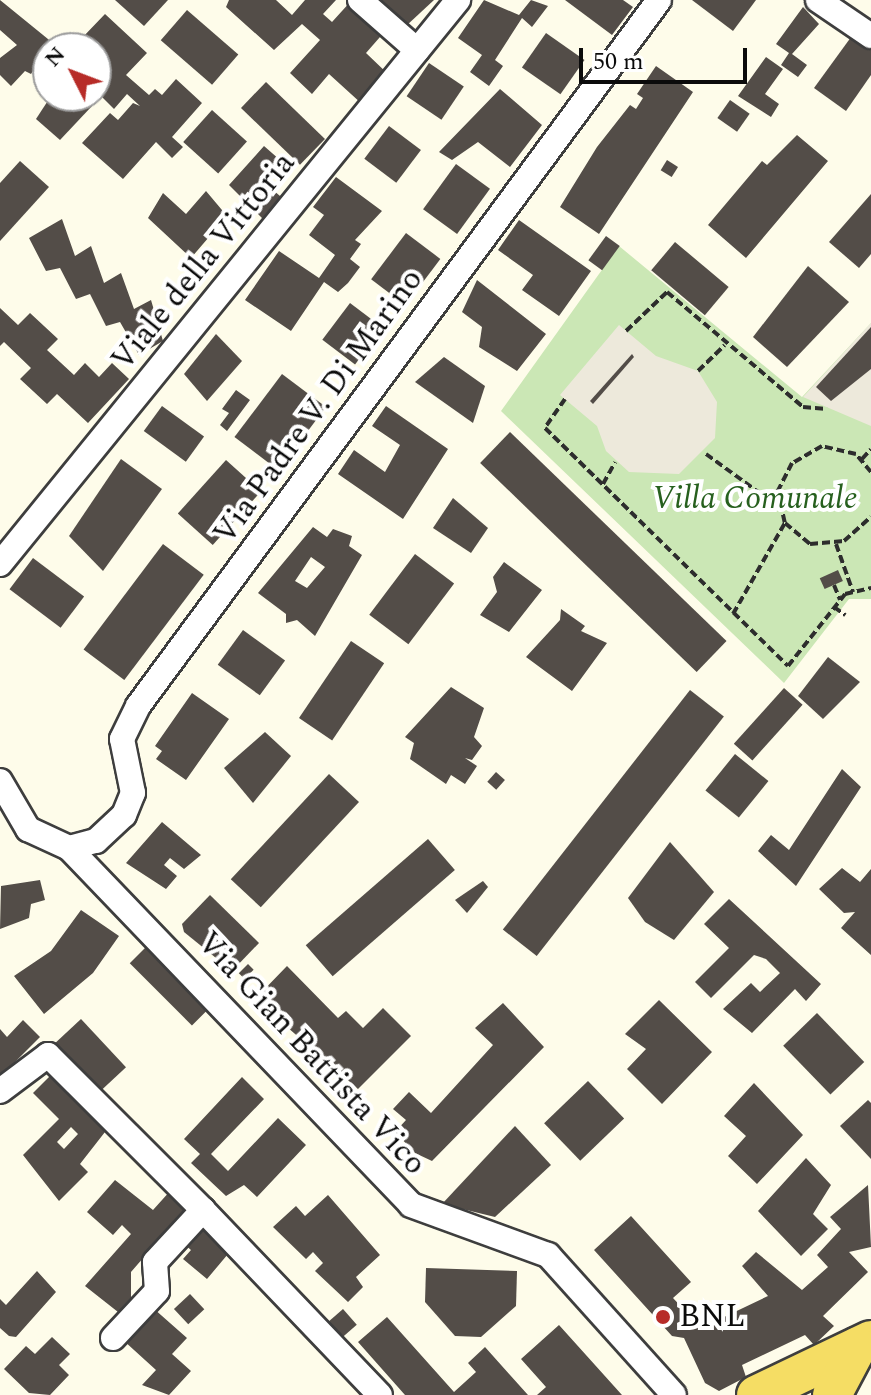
<!DOCTYPE html>
<style>
body{margin:0}
#map{position:relative;width:871px;height:1395px;overflow:hidden;background:#fefcea;font-family:Spectral,serif}
div>[style]{position:absolute}
[style*='--x']{left:calc(var(--x)*1px);top:calc(var(--y)*1px);width:calc(var(--w)*1px);rotate:calc(var(--a)*1deg)}
.green>*{inset:0;background:#cbe7b5}
.plaza>*{inset:0;background:#ede9db}
.building>*{inset:0;background:#534d48;transform-origin:0 0}
.path>*{height:4px;margin-top:-2px;transform-origin:0;background:repeating-linear-gradient(90deg,#2d2d2d 0 8px,transparent 0 12px)}
.roads{filter:drop-shadow(2px 0 #3e3e3e) drop-shadow(-2px 0 #3e3e3e) drop-shadow(0 2px #3e3e3e) drop-shadow(0 -2px #3e3e3e)}
.street>*{height:24px;margin:-12px;padding:0 12px;transform-origin:12px;border-radius:12px;background:#fff}
.primary>*{height:38px;margin:-19px;padding:0 19px;transform-origin:19px;border-radius:19px;background:#f5dd64}
.dots>*{width:22px;height:22px;translate:-50% -50%;box-sizing:border-box;border:4px solid #fff;border-radius:50%}
span{translate:-50% -50%;white-space:nowrap;text-align:center;line-height:1.15;-webkit-text-stroke:8px #fff;paint-order:stroke}
.street-label{font-size:32px;color:#0b0b0b}
.park-label{font-size:32px;color:#27601e;font-style:italic}
.poi-label{font-size:32px;color:#0b0b0b}
.left{translate:0 -50%;text-align:left}
.north{position:absolute;left:32px;top:32px;width:80px;height:80px;box-sizing:border-box;background:#fff;border:2px solid #9d9d9d;border-radius:50%;rotate:312deg;font-size:22px;font-weight:700;line-height:32px;text-align:center;color:#0b0b0b}
.north::after{content:'';display:block;margin:auto;width:28px;height:36px;background:#b72c28;clip-path:polygon(50% 0,100% 100%,50% 72%,0 100%)}
.scale{position:absolute;left:579px;top:48px;width:168px;height:36px;box-sizing:border-box;border:4px solid #0b0b0b;border-top:0;padding-left:10px;font-size:24px;line-height:28px;white-space:nowrap;color:#0b0b0b;-webkit-text-stroke:6px #fff;paint-order:stroke}
</style>
<div id="map">
<div class="green">
<i style="clip-path:polygon(619px 246px,802px 397px,871px 323px,871px 599px,849px 599px,784px 683px,501px 411px)"></i>
</div>
<div class="plaza">
<i style="clip-path:polygon(871px 323px,871px 426px,803px 397px)"></i>
<i style="clip-path:polygon(619px 325px,656px 356px,698px 371px,717px 402px,715px 438px,679px 474px,629px 472px,606px 451px,597px 426px,560px 395px)"></i>
</div>
<div class="building">
<i style="clip-path:polygon(0 0,59px 48px,48px 48px,31px 74px,25px 71px,11px 86px,0 75px,0 58px,17px 45px,0 30px)"></i>
<i style="clip-path:polygon(115px 0,168px 0,144px 26px)"></i>
<i style="clip-path:polygon(229px 0,276px 0,292px 15px,305px 0,336px 0,323px 14px,332px 22px,352px 0,387px 29px,366px 53px,389px 75px,362px 104px,329px 74px,312px 94px,290px 73px,320px 40px,302px 24px,274px 50px,226px 7px)"></i>
<i style="clip-path:polygon(378px 0,434px 0,406px 26px)"></i>
<i style="clip-path:polygon(484px 0,519px 15px,531px 0,548px 6px,532px 27px,522px 18px,495px 60px,503px 66px,489px 86px,470px 72px,482px 55px,458px 38px)"></i>
<i style="clip-path:polygon(565px 0,623px 0,633px 7px,612px 35px)"></i>
<i style="clip-path:polygon(692px 0,756px 0,733px 31px)"></i>
<i style="clip-path:polygon(803px 7px,819px 24px,792px 54px,807px 65px,798px 77px,781px 65px,789px 53px,776px 44px)"></i>
<i style="left:187px;top:10px;width:68px;height:40px;rotate:41deg"></i>
<i style="clip-path:polygon(105px 14px,147px 53px,126px 75px,149px 95px,155px 89px,162px 95px,176px 79px,202px 103px,172px 137px,183px 147px,172px 158px,156px 142px,123px 179px,82px 143px,110px 113px,118px 120px,133px 103px,140px 106px,127px 94px,114px 109px,96px 91px,99px 55px,81px 39px)"></i>
<i style="left:546px;top:33px;width:47px;height:42px;rotate:35deg"></i>
<i style="clip-path:polygon(854px 33px,871px 45px,871px 75px,846px 111px,814px 88px)"></i>
<i style="clip-path:polygon(766px 57px,783px 69px,765px 94px,779px 104px,771px 117px,738px 96px)"></i>
<i style="left:429px;top:63px;width:42px;height:40px;rotate:34deg"></i>
<i style="clip-path:polygon(656px 66px,693px 92px,599px 234px,560px 207px,597px 147px,630px 105px,636px 109px,643px 98px,637px 94px)"></i>
<i style="left:266px;top:82px;width:82px;height:36px;rotate:44deg"></i>
<i style="clip-path:polygon(500px 89px,542px 125px,510px 167px,478px 142px,452px 160px,439px 152px)"></i>
<i style="clip-path:polygon(51px 96px,80px 96px,92px 106px,60px 140px,36px 119px)"></i>
<i style="left:730px;top:100px;width:24px;height:22px;rotate:35deg"></i>
<i style="left:212px;top:110px;width:47px;height:43px;rotate:42deg"></i>
<i style="left:389px;top:126px;width:40px;height:41px;rotate:37deg"></i>
<i style="clip-path:polygon(797px 135px,828px 161px,746px 258px,708px 225px,762px 161px,767px 165px)"></i>
<i style="clip-path:polygon(264px 146px,280px 160px,261px 180px,286px 201px,268px 224px,229px 185px)"></i>
<i style="left:667px;top:160px;width:13px;height:12px;rotate:32deg"></i>
<i style="clip-path:polygon(20px 161px,49px 187px,0 241px,0 183px)"></i>
<i style="left:456px;top:164px;width:42px;height:56px;rotate:36deg"></i>
<i style="clip-path:polygon(336px 177px,382px 211px,355px 240px,361px 244px,350px 259px,360px 267px,348px 283px,338px 292px,324px 282px,291px 331px,245px 300px,279px 251px,319px 278px,335px 255px,309px 235px,324px 215px,313px 207px)"></i>
<i style="clip-path:polygon(206px 191px,227px 216px,191px 258px,148px 218px,163px 193px,186px 214px)"></i>
<i style="clip-path:polygon(871px 194px,871px 254px,859px 268px,829px 242px)"></i>
<i style="clip-path:polygon(62px 219px,75px 256px,91px 246px,104px 283px,121px 273px,134px 309px,151px 300px,163px 341px,139px 355px,120px 322px,106px 326px,90px 294px,76px 299px,60px 268px,46px 271px,29px 238px)"></i>
<i style="clip-path:polygon(519px 220px,591px 271px,559px 316px,522px 290px,533px 275px,498px 250px)"></i>
<i style="left:406px;top:233px;width:43px;height:58px;rotate:37deg"></i>
<i style="left:606px;top:236px;width:17px;height:30px;rotate:36deg"></i>
<i style="left:675px;top:242px;width:70px;height:37px;rotate:40deg"></i>
<i style="clip-path:polygon(808px 266px,849px 302px,787px 367px,753px 337px)"></i>
<i style="clip-path:polygon(477px 280px,546px 334px,517px 371px,479px 347px,482px 327px,462px 312px)"></i>
<i style="left:350px;top:303px;width:41px;height:46px;rotate:37deg"></i>
<i style="clip-path:polygon(0 308px,18px 325px,30px 313px,58px 339px,47px 350px,74px 375px,85px 363px,99px 377px,112px 363px,129px 379px,88px 423px,57px 394px,47px 404px,20px 379px,31px 368px,4px 342px,0 346px)"></i>
<i style="clip-path:polygon(871px 327px,871px 369px,831px 401px,816px 387px)"></i>
<i style="clip-path:polygon(216px 334px,242px 361px,207px 401px,184px 374px)"></i>
<i style="clip-path:polygon(632px 354px,634px 357px,593px 404px,590px 401px)"></i>
<i style="clip-path:polygon(444px 357px,485px 386px,473px 423px,415px 382px)"></i>
<i style="left:282px;top:374px;width:55px;height:79px;rotate:37deg"></i>
<i style="clip-path:polygon(236px 390px,250px 400px,227px 431px,220px 425px,229px 413px,222px 409px)"></i>
<i style="left:162px;top:406px;width:52px;height:31px;rotate:36deg"></i>
<i style="clip-path:polygon(386px 406px,448px 449px,403px 519px,338px 474px,354px 450px,385px 472px,400px 445px,372px 426px)"></i>
<i style="left:510px;top:432px;width:301px;height:43px;rotate:44deg"></i>
<i style="clip-path:polygon(121px 459px,162px 489px,103px 571px,69px 536px)"></i>
<i style="left:226px;top:460px;width:47px;height:72px;rotate:42deg"></i>
<i style="clip-path:polygon(453px 498px,488px 528px,471px 553px,433px 528px)"></i>
<i style="clip-path:polygon(evenodd,313px 527px,327px 537px,333px 529px,352px 536px,349px 546px,362px 555px,315px 636px,297px 620px,286px 623px,286px 614px,258px 593px,313px 527px,311px 557px,325px 567px,307px 588px,295px 581px,311px 557px)"></i>
<i style="left:163px;top:544px;width:51px;height:132px;rotate:37deg"></i>
<i style="left:415px;top:554px;width:49px;height:76px;rotate:37deg"></i>
<i style="left:33px;top:558px;width:64px;height:39px;rotate:37deg"></i>
<i style="clip-path:polygon(504px 562px,542px 590px,509px 632px,480px 615px,497px 592px,493px 577px)"></i>
<i style="left:838px;top:570px;width:12px;height:20px;rotate:66deg"></i>
<i style="clip-path:polygon(561px 609px,585px 626px,581px 631px,607px 643px,572px 691px,526px 657px,560px 620px)"></i>
<i style="left:243px;top:630px;width:52px;height:43px;rotate:36deg"></i>
<i style="left:351px;top:641px;width:40px;height:93px;rotate:34deg"></i>
<i style="clip-path:polygon(828px 657px,860px 682px,823px 719px,798px 696px)"></i>
<i style="clip-path:polygon(451px 687px,484px 708px,474px 737px,482px 746px,472px 760px,465px 758px,477px 766px,465px 784px,451px 775px,446px 784px,410px 759px,414px 743px,405px 737px)"></i>
<i style="left:784px;top:688px;width:25px;height:75px;rotate:42deg"></i>
<i style="left:690px;top:690px;width:43px;height:304px;rotate:38deg"></i>
<i style="clip-path:polygon(192px 693px,229px 719px,186px 780px,156px 759px,162px 751px,155px 746px)"></i>
<i style="clip-path:polygon(265px 732px,291px 756px,253px 803px,224px 768px)"></i>
<i style="left:735px;top:754px;width:43px;height:47px;rotate:39deg"></i>
<i style="clip-path:polygon(842px 769px,861px 787px,796px 886px,758px 851px,771px 835px,789px 850px)"></i>
<i style="left:496px;top:772px;width:12px;height:13px;rotate:42deg"></i>
<i style="left:329px;top:774px;width:41px;height:144px;rotate:43deg"></i>
<i style="clip-path:polygon(162px 822px,201px 855px,184px 869px,170px 858px,164px 865px,177px 876px,166px 889px,126px 863px)"></i>
<i style="left:428px;top:839px;width:41px;height:162px;rotate:49deg"></i>
<i style="clip-path:polygon(670px 842px,714px 892px,674px 940px,645px 922px,628px 898px)"></i>
<i style="clip-path:polygon(842px 868px,860px 882px,871px 869px,871px 955px,841px 928px,855px 912px,844px 913px,819px 889px)"></i>
<i style="clip-path:polygon(40px 880px,45px 900px,31px 904px,29px 918px,0 929px,1px 886px)"></i>
<i style="clip-path:polygon(483px 881px,488px 887px,467px 913px,455px 900px)"></i>
<i style="clip-path:polygon(210px 895px,259px 943px,232px 971px,184px 932px,182px 924px)"></i>
<i style="clip-path:polygon(729px 899px,821px 984px,806px 1001px,795px 989px,752px 1033px,723px 1009px,751px 983px,760px 992px,780px 973px,766px 959px,754px 955px,711px 998px,695px 982px,729px 948px,704px 924px)"></i>
<i style="clip-path:polygon(81px 910px,119px 936px,93px 973px,44px 1014px,14px 976px,51px 951px)"></i>
<i style="left:146px;top:947px;width:88px;height:23px;rotate:45deg"></i>
<i style="left:248px;top:964px;width:8px;height:13px;rotate:45deg"></i>
<i style="clip-path:polygon(287px 966px,338px 1018px,346px 1011px,363px 1028px,383px 1008px,411px 1036px,358px 1089px,255px 999px)"></i>
<i style="clip-path:polygon(659px 1000px,712px 1052px,662px 1104px,627px 1069px,646px 1049px,625px 1034px)"></i>
<i style="clip-path:polygon(503px 1003px,544px 1047px,432px 1161px,415px 1153px,395px 1132px,406px 1120px,393px 1109px,409px 1092px,431px 1113px,493px 1045px,475px 1028px)"></i>
<i style="left:817px;top:1013px;width:68px;height:47px;rotate:46deg"></i>
<i style="left:81px;top:1019px;width:66px;height:40px;rotate:47deg"></i>
<i style="clip-path:polygon(23px 1020px,40px 1037px,0 1077px,0 1029px,7px 1037px)"></i>
<i style="clip-path:polygon(evenodd,57px 1069px,112px 1123px,80px 1164px,88px 1172px,59px 1201px,23px 1155px,59px 1119px,33px 1093px,57px 1069px,71px 1127px,78px 1134px,64px 1149px,57px 1142px,71px 1127px)"></i>
<i style="clip-path:polygon(242px 1077px,264px 1099px,211px 1154px,228px 1171px,278px 1118px,306px 1145px,257px 1197px,244px 1185px,226px 1196px,191px 1163px,200px 1154px,184px 1139px)"></i>
<i style="left:588px;top:1081px;width:52px;height:61px;rotate:46deg"></i>
<i style="clip-path:polygon(754px 1083px,803px 1135px,757px 1184px,728px 1156px,746px 1136px,724px 1116px)"></i>
<i style="clip-path:polygon(868px 1100px,871px 1103px,871px 1159px,840px 1126px)"></i>
<i style="clip-path:polygon(515px 1126px,551px 1165px,495px 1217px,442px 1204px)"></i>
<i style="clip-path:polygon(806px 1158px,831px 1185px,813px 1214px,828px 1229px,801px 1256px,758px 1211px)"></i>
<i style="clip-path:polygon(115px 1180px,153px 1210px,171px 1190px,189px 1205px,131px 1272px,131px 1298px,118px 1312px,85px 1286px,131px 1234px,122px 1225px,113px 1235px,87px 1212px)"></i>
<i style="clip-path:polygon(868px 1185px,871px 1247px,849px 1252px,868px 1272px,823px 1316px,834px 1326px,814px 1345px,805px 1335px,742px 1365px,746px 1377px,719px 1391px,705px 1383px,684px 1338px,672px 1336px,594px 1250px,631px 1216px,691px 1282px,673px 1298px,701px 1328px,768px 1296px,742px 1266px,756px 1252px,802px 1290px,828px 1267px,817px 1255px,841px 1229px,830px 1217px)"></i>
<i style="clip-path:polygon(328px 1195px,380px 1255px,356px 1277px,363px 1287px,348px 1302px,315px 1271px,323px 1263px,313px 1252px,306px 1259px,273px 1227px,296px 1206px,305px 1216px)"></i>
<i style="clip-path:polygon(202px 1223px,228px 1254px,207px 1279px,183px 1259px,191px 1250px,184px 1244px)"></i>
<i style="clip-path:polygon(426px 1268px,517px 1271px,516px 1306px,481px 1337px,455px 1336px,425px 1302px)"></i>
<i style="clip-path:polygon(37px 1271px,56px 1292px,16px 1337px,9px 1336px,0 1328px,0 1299px,6px 1305px)"></i>
<i style="left:190px;top:1294px;width:21px;height:22px;rotate:47deg"></i>
<i style="clip-path:polygon(153px 1308px,187px 1338px,172px 1354px,191px 1371px,169px 1395px,142px 1385px,156px 1370px,123px 1340px)"></i>
<i style="left:343px;top:1309px;width:21px;height:19px;rotate:49deg"></i>
<i style="clip-path:polygon(387px 1317px,454px 1392px,476px 1372px,468px 1363px,485px 1347px,528px 1395px,405px 1395px,358px 1342px)"></i>
<i style="clip-path:polygon(559px 1325px,622px 1395px,537px 1395px,546px 1387px,521px 1359px)"></i>
<i style="clip-path:polygon(52px 1337px,70px 1354px,59px 1365px,69px 1375px,50px 1395px,29px 1393px,4px 1369px,26px 1346px,35px 1354px)"></i>
</div>
<div class="path">
<i style="--x:626;--y:331;--w:57;--a:-43.6"></i>
<i style="--x:667;--y:292;--w:178;--a:40.2"></i>
<i style="--x:803;--y:407;--w:24;--a:5"></i>
<i style="--x:698;--y:371;--w:37;--a:-44"></i>
<i style="--x:565;--y:399;--w:35;--a:125"></i>
<i style="--x:545;--y:428;--w:340;--a:44.4"></i>
<i style="--x:788;--y:666;--w:92;--a:-51.6"></i>
<i style="--x:845;--y:594;--w:27;--a:-13"></i>
<i style="--x:706;--y:454;--w:90;--a:36"></i>
<i style="--x:862;--y:459;--w:13;--a:-48"></i>
<i style="--x:871;--y:472;--w:23;--a:-130"></i>
<i style="--x:856;--y:454;--w:35;--a:-167"></i>
<i style="--x:822;--y:446;--w:34;--a:150"></i>
<i style="--x:792;--y:463;--w:31;--a:117"></i>
<i style="--x:778;--y:491;--w:33;--a:78"></i>
<i style="--x:785;--y:523;--w:33;--a:40"></i>
<i style="--x:810;--y:544;--w:34;--a:-5"></i>
<i style="--x:844;--y:541;--w:36;--a:-42"></i>
<i style="--x:603;--y:484;--w:25;--a:-61"></i>
<i style="--x:836;--y:544;--w:51;--a:70.5"></i>
<i style="--x:834;--y:585;--w:16;--a:68"></i>
<i style="--x:834;--y:607;--w:14;--a:36"></i>
<i style="--x:733;--y:614;--w:105;--a:-60.3"></i>
</div>
<div class="roads">
<div class="street">
<i style="--x:360;--y:0;--w:76;--a:41.3"></i>
<i style="--x:818;--y:0;--w:64;--a:34.2"></i>
<i style="--x:0;--y:564;--w:727;--a:-50.92"></i>
<i style="--x:0;--y:781;--w:56;--a:59.7"></i>
<i style="--x:28;--y:829;--w:45;--a:24.9"></i>
<i style="--x:69;--y:848;--w:494;--a:46.2"></i>
<i style="--x:411;--y:1205;--w:146;--a:20.1"></i>
<i style="--x:548;--y:1255;--w:188;--a:48"></i>
<i style="--x:69;--y:848;--w:28;--a:-15"></i>
<i style="--x:96;--y:841;--w:38;--a:-43"></i>
<i style="--x:124;--y:815;--w:24;--a:-68"></i>
<i style="--x:133;--y:793;--w:55;--a:-101.5"></i>
<i style="--x:122;--y:739;--w:37;--a:-64"></i>
<i style="--x:138;--y:706;--w:877;--a:-53.57"></i>
<i style="--x:0;--y:1091;--w:60;--a:-36.9"></i>
<i style="--x:48;--y:1055;--w:219;--a:45"></i>
<i style="--x:113;--y:1338;--w:64;--a:-46.9"></i>
<i style="--x:157;--y:1291;--w:29;--a:-94"></i>
<i style="--x:155;--y:1262;--w:71;--a:-47.3"></i>
<i style="--x:203;--y:1210;--w:256;--a:46.3"></i>
</div>
<div class="primary">
<i style="--x:756;--y:1395;--w:127;--a:-25.6"></i>
<i style="--x:832;--y:1395;--w:55;--a:-62"></i>
</div>
</div>
<div class="dots">
<i style="left:663px;top:1317px;background:#b72c28"></i>
</div>
<div class="street-label">
<span style="left:204px;top:262px;rotate:-51deg">Viale della Vittoria</span>
<span style="left:319px;top:407px;rotate:-54deg">Via Padre V. Di Marino</span>
<span style="left:311px;top:1054px;rotate:47deg">Via Gian Battista Vico</span>
</div>
<div class="park-label">
<span style="left:755px;top:499px">Villa Comunale</span>
</div>
<div class="poi-label">
<span class="left" style="left:679px;top:1317px">BNL</span>
</div>
<div class="north">N</div>
<div class="scale">50 m</div>
</div>
